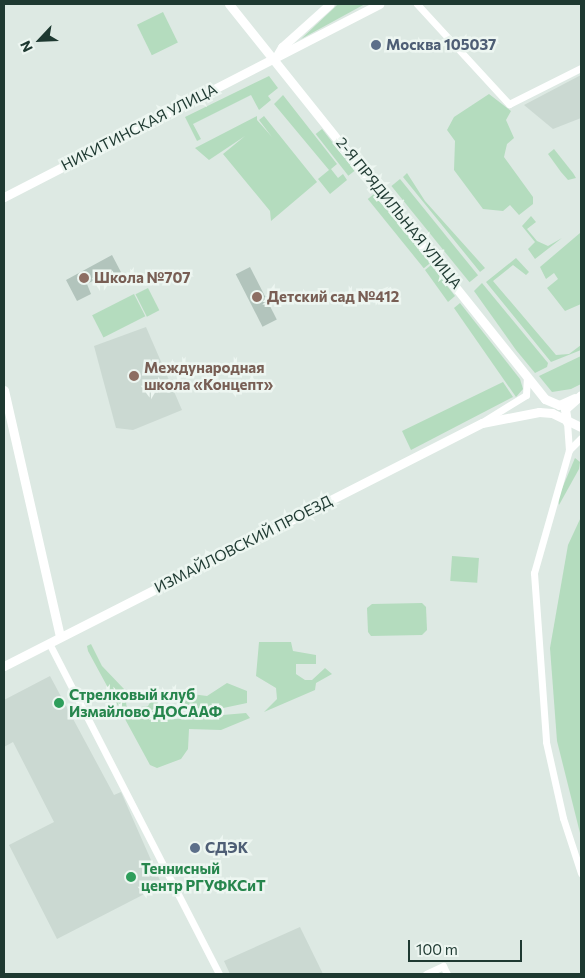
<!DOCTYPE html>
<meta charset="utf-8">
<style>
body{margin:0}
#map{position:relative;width:585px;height:978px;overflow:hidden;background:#dde9e3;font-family:Commissioner,sans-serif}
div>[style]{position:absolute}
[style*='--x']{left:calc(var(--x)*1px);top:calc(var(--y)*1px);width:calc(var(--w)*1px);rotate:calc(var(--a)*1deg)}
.built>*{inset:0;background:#cbd9d2}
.green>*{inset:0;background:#b4dcbe;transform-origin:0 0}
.building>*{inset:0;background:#b2c4bc;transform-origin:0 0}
.minor>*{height:7px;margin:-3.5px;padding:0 3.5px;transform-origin:3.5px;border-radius:3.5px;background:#fff}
.tertiary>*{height:9px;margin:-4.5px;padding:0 4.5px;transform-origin:4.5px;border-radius:4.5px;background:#fff}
.dots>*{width:14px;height:14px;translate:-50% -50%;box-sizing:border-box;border:2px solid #edf6f1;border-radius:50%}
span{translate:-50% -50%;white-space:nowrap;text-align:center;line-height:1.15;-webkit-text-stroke:5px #edf6f1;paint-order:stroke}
.service-label{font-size:15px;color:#4e5e75;font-weight:700}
.left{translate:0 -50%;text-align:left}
.street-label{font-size:15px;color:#1e3931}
.education-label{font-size:15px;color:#785e54;font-weight:700}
.leisure-label{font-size:15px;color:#27864d;font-weight:700}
.frame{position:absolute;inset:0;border:5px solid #1e3931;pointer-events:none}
.north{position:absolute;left:15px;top:15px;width:50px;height:50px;-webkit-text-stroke:4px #edf6f1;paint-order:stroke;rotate:245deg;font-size:14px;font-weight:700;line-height:20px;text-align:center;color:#1e3931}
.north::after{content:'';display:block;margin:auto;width:18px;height:22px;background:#1e3931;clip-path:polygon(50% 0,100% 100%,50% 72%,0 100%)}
.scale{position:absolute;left:408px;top:940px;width:114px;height:22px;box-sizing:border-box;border:2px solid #1e3931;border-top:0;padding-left:6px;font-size:15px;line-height:18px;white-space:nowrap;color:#1e3931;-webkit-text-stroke:4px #edf6f1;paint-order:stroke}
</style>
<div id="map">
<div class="built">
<i style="clip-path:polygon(581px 75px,581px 118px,553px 129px,524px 105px)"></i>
<i style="clip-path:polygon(146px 327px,182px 410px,133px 430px,116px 428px,94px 346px)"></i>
<i style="clip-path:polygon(50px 676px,114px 795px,121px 792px,162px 885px,57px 939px,9px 845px,54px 822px,13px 742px,4px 747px,4px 700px)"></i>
<i style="clip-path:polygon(300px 927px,323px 974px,230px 974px,224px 961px)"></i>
</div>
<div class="green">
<i style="clip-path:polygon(338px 4px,365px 4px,301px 39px,333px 9px)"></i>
<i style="left:163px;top:12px;width:34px;height:29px;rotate:64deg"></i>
<i style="clip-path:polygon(269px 76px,278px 88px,268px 96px,271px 100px,259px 110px,251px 95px,193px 124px,201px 139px,197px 141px,185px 117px)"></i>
<i style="clip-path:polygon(489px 94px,511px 111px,506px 120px,514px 138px,507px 144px,504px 157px,533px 197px,533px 204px,519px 215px,510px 205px,503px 211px,483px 209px,454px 170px,455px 141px,447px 130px,454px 117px)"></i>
<i style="clip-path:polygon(283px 95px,337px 164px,331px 169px,338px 178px,343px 174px,347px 180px,330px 194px,318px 179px,329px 170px,274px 104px)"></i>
<i style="clip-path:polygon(257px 116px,257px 120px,272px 137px,259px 120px,264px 116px,317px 182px,271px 221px,270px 211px,223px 154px,245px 136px,209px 160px,195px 148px)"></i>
<i style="left:322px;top:129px;width:53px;height:8px;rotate:52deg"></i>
<i style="clip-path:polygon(554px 149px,573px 173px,576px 178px,568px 180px,561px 172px,548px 154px)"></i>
<i style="clip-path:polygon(407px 173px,425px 201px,485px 268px,480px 272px,403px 177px)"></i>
<i style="left:400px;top:179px;width:124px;height:11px;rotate:51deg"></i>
<i style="left:374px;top:194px;width:89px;height:8px;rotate:51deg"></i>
<i style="clip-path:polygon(531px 216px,536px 222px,527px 229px,537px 241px,548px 246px,562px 238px,535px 259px,528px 249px,535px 242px,522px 226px)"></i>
<i style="clip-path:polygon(580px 233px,581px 304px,565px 311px,547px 288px,558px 279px,554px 273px,546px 279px,540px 267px)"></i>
<i style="clip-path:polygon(516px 258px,529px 272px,526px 275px,513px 265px,493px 281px,556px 355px,569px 354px,581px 345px,581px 350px,551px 362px,486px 282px)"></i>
<i style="clip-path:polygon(431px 265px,455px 296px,448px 302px,425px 270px)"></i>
<i style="clip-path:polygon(482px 283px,548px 363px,547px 367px,535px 373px,516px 350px,474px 291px)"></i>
<i style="left:148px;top:288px;width:25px;height:14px;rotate:63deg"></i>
<i style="left:134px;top:294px;width:25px;height:47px;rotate:63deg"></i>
<i style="clip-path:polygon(460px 303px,520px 379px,523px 389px,516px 397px,454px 308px)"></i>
<i style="clip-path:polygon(581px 356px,581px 384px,571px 389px,552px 392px,539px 376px)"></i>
<i style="clip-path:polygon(503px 382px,513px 397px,411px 450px,402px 431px)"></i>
<i style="clip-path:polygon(575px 458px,580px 462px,579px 469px,559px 505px,558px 498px)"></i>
<i style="clip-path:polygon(581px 517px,581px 837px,557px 741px,550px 648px,568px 545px)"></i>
<i style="left:452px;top:556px;width:27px;height:25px;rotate:4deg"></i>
<i style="clip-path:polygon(422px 603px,426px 607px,427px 630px,422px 635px,371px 636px,368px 632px,367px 608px,372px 604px)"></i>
<i style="clip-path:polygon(259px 642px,291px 642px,293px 651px,316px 655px,316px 664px,296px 664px,296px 674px,305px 680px,312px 680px,325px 668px,332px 674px,316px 683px,315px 690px,264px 712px,277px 699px,276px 688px,256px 676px)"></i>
<i style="clip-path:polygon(91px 644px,102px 666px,124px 689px,127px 709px,148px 706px,156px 693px,165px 712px,176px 719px,246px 713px,250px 718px,221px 730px,189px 729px,188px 749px,181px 759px,157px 768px,150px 765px,88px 651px,87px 646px)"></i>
<i style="clip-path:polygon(227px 683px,247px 691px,247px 703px,209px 711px,182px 704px,184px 693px,207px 696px)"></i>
</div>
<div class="building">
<i style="clip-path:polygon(112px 255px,123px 276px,110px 283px,106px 274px,87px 284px,91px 294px,77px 301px,66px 280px)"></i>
<i style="left:250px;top:267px;width:59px;height:16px;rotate:63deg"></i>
</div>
<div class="minor">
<i style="--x:417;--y:4;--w:136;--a:47.4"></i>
<i style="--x:509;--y:104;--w:80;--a:-26.6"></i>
<i style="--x:484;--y:421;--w:49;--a:-31.8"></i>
<i style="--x:526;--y:395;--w:17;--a:-87"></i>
<i style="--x:567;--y:422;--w:28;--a:86"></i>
<i style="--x:569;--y:450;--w:128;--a:105.9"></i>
<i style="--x:534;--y:573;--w:169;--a:85.9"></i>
<i style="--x:546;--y:742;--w:78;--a:77.4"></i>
<i style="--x:563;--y:818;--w:58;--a:71.9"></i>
<i style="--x:569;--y:450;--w:17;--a:-45"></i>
<i style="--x:49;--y:643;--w:372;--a:62.8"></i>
<i style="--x:426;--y:974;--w:19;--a:-25"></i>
<i style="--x:443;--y:966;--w:9;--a:63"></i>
</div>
<div class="tertiary">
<i style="--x:229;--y:4;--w:506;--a:51.34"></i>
<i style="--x:545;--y:399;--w:15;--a:23"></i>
<i style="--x:559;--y:405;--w:17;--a:-24"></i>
<i style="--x:275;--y:59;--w:14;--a:-60"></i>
<i style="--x:282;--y:47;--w:64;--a:-41.9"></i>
<i style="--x:4;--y:197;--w:422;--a:-27.2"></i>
<i style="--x:4;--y:390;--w:253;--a:77.2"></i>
<i style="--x:567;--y:422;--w:13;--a:-99"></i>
<i style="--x:565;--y:409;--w:21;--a:-41"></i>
<i style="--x:4;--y:666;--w:536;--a:-26.95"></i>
<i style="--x:482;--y:423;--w:58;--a:-10.9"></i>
<i style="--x:539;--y:412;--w:13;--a:4"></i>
<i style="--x:552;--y:413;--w:32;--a:26"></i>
</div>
<div class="dots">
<i style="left:376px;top:45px;background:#5c6f8a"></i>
<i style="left:84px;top:278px;background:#8d6e63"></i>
<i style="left:257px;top:297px;background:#8d6e63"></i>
<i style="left:134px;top:376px;background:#8d6e63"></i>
<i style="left:59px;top:703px;background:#2e9e5b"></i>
<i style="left:195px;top:848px;background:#5c6f8a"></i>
<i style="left:131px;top:877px;background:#2e9e5b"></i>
</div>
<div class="service-label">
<span class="left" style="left:386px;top:45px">Москва 105037</span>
<span class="left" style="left:205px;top:848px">СДЭК</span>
</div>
<div class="street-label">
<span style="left:139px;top:127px;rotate:-27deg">НИКИТИНСКАЯ УЛИЦА</span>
<span style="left:399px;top:213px;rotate:51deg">2-Я ПРЯДИЛЬНАЯ УЛИЦА</span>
<span style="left:243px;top:544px;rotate:-27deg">ИЗМАЙЛОВСКИЙ ПРОЕЗД</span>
</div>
<div class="education-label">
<span class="left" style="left:94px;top:278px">Школа №707</span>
<span class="left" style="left:267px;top:297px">Детский сад №412</span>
<span class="left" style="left:144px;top:376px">Международная<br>школа «Концепт»</span>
</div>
<div class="leisure-label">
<span class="left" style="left:69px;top:703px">Стрелковый клуб<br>Измайлово ДОСААФ</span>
<span class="left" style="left:141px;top:877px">Теннисный<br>центр РГУФКСиТ</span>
</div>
<div class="frame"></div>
<div class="north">N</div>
<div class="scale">100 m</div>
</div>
